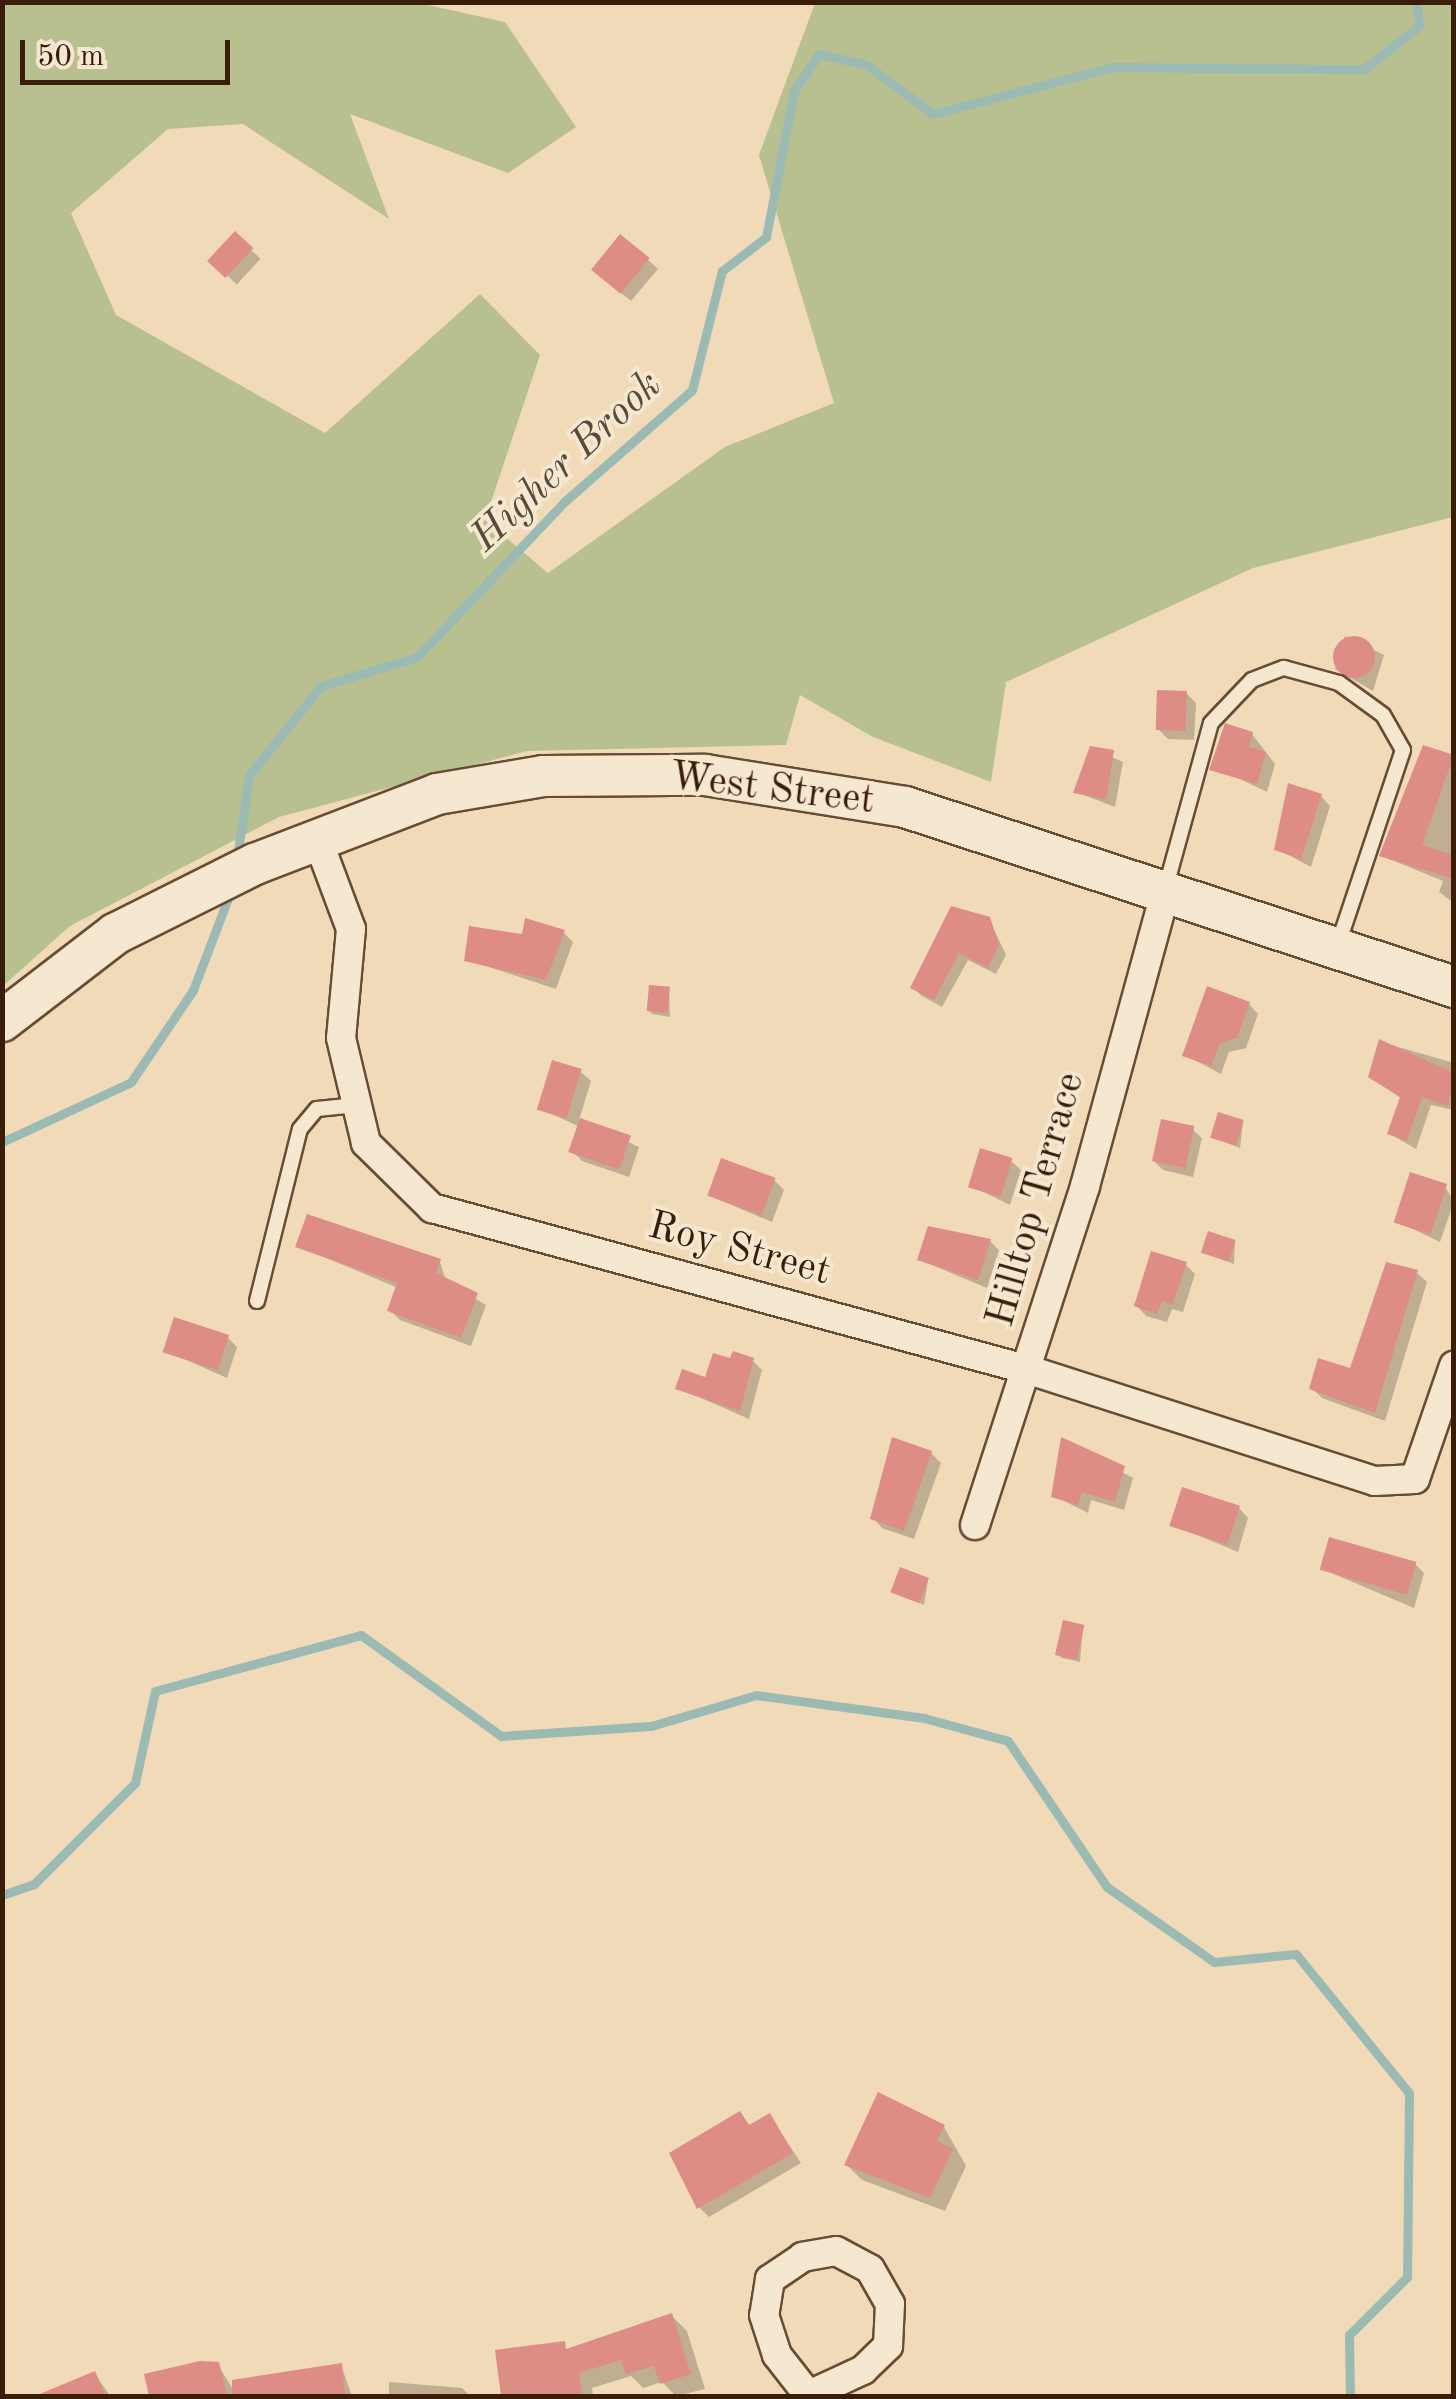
<!DOCTYPE html>
<style>
body{margin:0}
#map{position:relative;width:1456px;height:2399px;overflow:hidden;background:#f1dab7;font-family:"Old Standard TT",serif}
div>[style]{position:absolute}
[style*='--x']{left:calc(var(--x)*1px);top:calc(var(--y)*1px);width:calc(var(--w)*1px);rotate:calc(var(--a)*1deg)}
.green>*{inset:0;background:#b9c08f}
.shadow>*{inset:0;background:#0003;transform-origin:0 0}
.stream>*{height:9px;margin:-4.5px;padding:0 4.5px;transform-origin:4.5px;border-radius:4.5px;background:#9bbab4}
.building>*{inset:0;background:#dd8d85;transform-origin:0 0}
.round{border-radius:50%}
.roads{filter:drop-shadow(2px 0 #684c34) drop-shadow(-2px 0 #684c34) drop-shadow(0 2px #684c34) drop-shadow(0 -2px #684c34)}
.lane>*{height:14px;margin:-7px;padding:0 7px;transform-origin:7px;border-radius:7px;background:#f6e7d0}
.street>*{height:28px;margin:-14px;padding:0 14px;transform-origin:14px;border-radius:14px;background:#f6e7d0}
.secondary>*{height:40px;margin:-20px;padding:0 20px;transform-origin:20px;border-radius:20px;background:#f6e7d0}
span{translate:-50% -50%;white-space:nowrap;text-align:center;line-height:1.15;-webkit-text-stroke:8px #f6e7d0;paint-order:stroke}
.street-label{font-size:40px;color:#3a1d09}
.water-label{font-size:42px;color:#574c3c;font-style:italic}
.frame{position:absolute;inset:0;border:5px solid #3a1d09;pointer-events:none}
.scale{position:absolute;left:20px;top:40px;width:210px;height:45px;box-sizing:border-box;border:5px solid #3a1d09;border-top:0;padding-left:12px;font-size:30px;line-height:35px;white-space:nowrap;color:#3a1d09;-webkit-text-stroke:8px #f6e7d0;paint-order:stroke}
</style>
<div id="map">
<div class="green">
<i style="clip-path:polygon(414px 2px,505px 22px,576px 127px,508px 173px,350px 114px,389px 219px,243px 124px,168px 129px,71px 213px,116px 315px,325px 433px,480px 294px,540px 355px,485px 520px,548px 573px,725px 447px,834px 403px,759px 155px,815px 3px,1453px 3px,1453px 517px,1253px 568px,1006px 682px,991px 782px,873px 737px,800px 695px,786px 745px,527px 751px,279px 817px,70px 926px,3px 986px,3px 3px)"></i>
</div>
<div class="shadow">
<i style="left:235px;top:235px;width:35px;height:35px;rotate:43deg"></i>
<i style="clip-path:polygon(648px 260px,658px 269px,631px 301px,604px 279px)"></i>
<i style="clip-path:polygon(1345px 636px,1384px 655px,1373px 691px,1335px 669px)"></i>
<i style="clip-path:polygon(1186px 693px,1196px 703px,1194px 740px,1168px 739px,1158px 729px)"></i>
<i style="clip-path:polygon(1252px 734px,1275px 764px,1267px 792px,1213px 766px)"></i>
<i style="clip-path:polygon(1091px 748px,1123px 762px,1115px 807px,1076px 792px)"></i>
<i style="clip-path:polygon(1425px 748px,1454px 757px,1454px 903px,1439px 892px,1443px 881px,1382px 856px)"></i>
<i style="clip-path:polygon(1321px 796px,1330px 806px,1311px 867px,1277px 849px)"></i>
<i style="clip-path:polygon(989px 919px,1006px 955px,996px 974px,968px 960px,942px 1007px,922px 996px,913px 988px)"></i>
<i style="clip-path:polygon(564px 933px,573px 942px,556px 989px,467px 960px,524px 936px)"></i>
<i style="clip-path:polygon(669px 990px,670px 1017px,652px 1014px,648px 1010px)"></i>
<i style="clip-path:polygon(1249px 1004px,1258px 1014px,1246px 1048px,1229px 1052px,1221px 1074px,1185px 1055px)"></i>
<i style="clip-path:polygon(1381px 1042px,1454px 1063px,1454px 1110px,1431px 1105px,1416px 1149px,1390px 1134px,1402px 1099px,1371px 1076px)"></i>
<i style="clip-path:polygon(581px 1072px,591px 1081px,579px 1120px,639px 1147px,629px 1177px,582px 1161px,572px 1151px,580px 1127px,539px 1108px)"></i>
<i style="clip-path:polygon(1243px 1122px,1240px 1148px,1213px 1137px)"></i>
<i style="clip-path:polygon(1192px 1129px,1202px 1138px,1193px 1177px,1163px 1170px,1153px 1160px)"></i>
<i style="clip-path:polygon(1011px 1161px,1021px 1170px,1010px 1205px,971px 1186px)"></i>
<i style="clip-path:polygon(774px 1180px,784px 1190px,772px 1222px,710px 1196px)"></i>
<i style="clip-path:polygon(1445px 1187px,1454px 1201px,1440px 1242px,1396px 1221px)"></i>
<i style="clip-path:polygon(990px 1241px,999px 1250px,987px 1288px,920px 1260px)"></i>
<i style="clip-path:polygon(1235px 1242px,1234px 1264px,1204px 1252px)"></i>
<i style="clip-path:polygon(298px 1246px,440px 1262px,446px 1281px,486px 1305px,471px 1346px,400px 1320px,390px 1310px,398px 1288px)"></i>
<i style="clip-path:polygon(1185px 1264px,1195px 1274px,1183px 1312px,1172px 1309px,1167px 1322px,1146px 1316px,1137px 1306px)"></i>
<i style="clip-path:polygon(1417px 1273px,1427px 1282px,1385px 1421px,1322px 1398px,1312px 1388px,1352px 1371px)"></i>
<i style="clip-path:polygon(227px 1337px,237px 1347px,227px 1378px,166px 1351px)"></i>
<i style="clip-path:polygon(752px 1360px,762px 1370px,749px 1419px,678px 1388px)"></i>
<i style="clip-path:polygon(1063px 1440px,1133px 1478px,1124px 1510px,1091px 1500px,1088px 1513px,1054px 1496px)"></i>
<i style="clip-path:polygon(931px 1453px,941px 1463px,914px 1539px,882px 1528px,873px 1518px)"></i>
<i style="clip-path:polygon(1239px 1508px,1248px 1518px,1238px 1552px,1173px 1525px)"></i>
<i style="clip-path:polygon(1415px 1564px,1424px 1573px,1414px 1608px,1322px 1569px)"></i>
<i style="clip-path:polygon(928px 1580px,924px 1605px,894px 1591px)"></i>
<i style="clip-path:polygon(1083px 1627px,1080px 1662px,1062px 1658px,1058px 1654px)"></i>
<i style="clip-path:polygon(740px 2114px,751px 2127px,770px 2116px,801px 2163px,709px 2217px,699px 2207px)"></i>
<i style="clip-path:polygon(944px 2127px,966px 2166px,945px 2211px,862px 2180px,847px 2165px)"></i>
<i style="clip-path:polygon(672px 2316px,687px 2331px,705px 2389px,676px 2396px,662px 2382px,643px 2388px,631px 2376px,592px 2388px,593px 2396px,504px 2396px,498px 2352px,571px 2350px)"></i>
<i style="clip-path:polygon(218px 2365px,237px 2396px,152px 2396px,147px 2376px)"></i>
<i style="clip-path:polygon(341px 2365px,352px 2396px,270px 2396px,269px 2379px)"></i>
<i style="clip-path:polygon(95px 2374px,110px 2396px,40px 2396px)"></i>
<i style="clip-path:polygon(389px 2382px,462px 2388px,470px 2396px,389px 2396px)"></i>
</div>
<div class="stream">
<i style="--x:237;--y:858;--w:84;--a:-81.8"></i>
<i style="--x:249;--y:775;--w:114;--a:-51"></i>
<i style="--x:321;--y:686;--w:100;--a:-16.8"></i>
<i style="--x:417;--y:657;--w:214;--a:-46.5"></i>
<i style="--x:564;--y:502;--w:170;--a:-41.2"></i>
<i style="--x:692;--y:390;--w:123;--a:-75.9"></i>
<i style="--x:722;--y:271;--w:56;--a:-37.7"></i>
<i style="--x:766;--y:237;--w:149;--a:-79.1"></i>
<i style="--x:794;--y:91;--w:45;--a:-56"></i>
<i style="--x:819;--y:54;--w:49;--a:12.9"></i>
<i style="--x:867;--y:65;--w:82;--a:36.6"></i>
<i style="--x:933;--y:114;--w:185;--a:-14.7"></i>
<i style="--x:1112;--y:67;--w:252;--a:0.5"></i>
<i style="--x:1364;--y:69;--w:70;--a:-38"></i>
<i style="--x:1419;--y:26;--w:24;--a:-95"></i>
<i style="--x:2;--y:1142;--w:142;--a:-24.9"></i>
<i style="--x:131;--y:1082;--w:111;--a:-56"></i>
<i style="--x:193;--y:990;--w:109;--a:-69.1"></i>
<i style="--x:2;--y:1895;--w:34;--a:-19"></i>
<i style="--x:34;--y:1884;--w:143;--a:-45"></i>
<i style="--x:135;--y:1783;--w:94;--a:-77.7"></i>
<i style="--x:155;--y:1691;--w:213;--a:-15.2"></i>
<i style="--x:361;--y:1635;--w:173;--a:35.8"></i>
<i style="--x:501;--y:1736;--w:150;--a:-3.8"></i>
<i style="--x:651;--y:1726;--w:109;--a:-16.4"></i>
<i style="--x:756;--y:1695;--w:170;--a:7.8"></i>
<i style="--x:924;--y:1718;--w:87;--a:15.3"></i>
<i style="--x:1008;--y:1741;--w:176;--a:55.9"></i>
<i style="--x:1107;--y:1887;--w:131;--a:35"></i>
<i style="--x:1214;--y:1962;--w:82;--a:-5.6"></i>
<i style="--x:1296;--y:1954;--w:179;--a:50.9"></i>
<i style="--x:1409;--y:2093;--w:184;--a:90.6"></i>
<i style="--x:1407;--y:2277;--w:82;--a:135"></i>
<i style="--x:1349;--y:2335;--w:61;--a:89.1"></i>
</div>
<div class="building">
<i style="left:235px;top:231px;width:25px;height:41px;rotate:43deg"></i>
<i style="left:620px;top:234px;width:38px;height:46px;rotate:39deg"></i>
<i class="round" style="left:1333px;top:636px;width:42px;height:42px"></i>
<i style="left:1157px;top:690px;width:30px;height:40px;rotate:2deg"></i>
<i style="clip-path:polygon(1225px 723px,1253px 732px,1249px 747px,1266px 752px,1257px 784px,1209px 770px)"></i>
<i style="clip-path:polygon(1423px 745px,1454px 755px,1422px 845px,1454px 855px,1454px 879px,1379px 856px)"></i>
<i style="clip-path:polygon(1090px 746px,1114px 750px,1106px 799px,1073px 793px)"></i>
<i style="clip-path:polygon(1288px 783px,1322px 794px,1301px 859px,1274px 850px)"></i>
<i style="clip-path:polygon(951px 906px,990px 917px,999px 945px,988px 968px,959px 953px,934px 1000px,910px 988px)"></i>
<i style="clip-path:polygon(525px 918px,565px 930px,546px 980px,464px 961px,469px 926px,522px 934px)"></i>
<i style="left:649px;top:985px;width:21px;height:26px;rotate:5deg"></i>
<i style="clip-path:polygon(1207px 986px,1250px 1002px,1237px 1038px,1220px 1043px,1211px 1066px,1182px 1056px)"></i>
<i style="clip-path:polygon(1379px 1039px,1454px 1073px,1448px 1106px,1422px 1097px,1407px 1141px,1387px 1134px,1400px 1097px,1368px 1077px)"></i>
<i style="left:552px;top:1060px;width:31px;height:52px;rotate:17deg"></i>
<i style="left:1218px;top:1112px;width:27px;height:27px;rotate:17deg"></i>
<i style="left:580px;top:1118px;width:54px;height:36px;rotate:19deg"></i>
<i style="left:1161px;top:1119px;width:34px;height:43px;rotate:12deg"></i>
<i style="left:980px;top:1148px;width:34px;height:41px;rotate:17deg"></i>
<i style="left:721px;top:1158px;width:58px;height:40px;rotate:20deg"></i>
<i style="left:1410px;top:1172px;width:39px;height:53px;rotate:18deg"></i>
<i style="clip-path:polygon(307px 1214px,441px 1259px,436px 1273px,478px 1293px,461px 1338px,387px 1311px,397px 1283px,295px 1247px)"></i>
<i style="clip-path:polygon(928px 1226px,991px 1239px,978px 1280px,917px 1260px)"></i>
<i style="left:1208px;top:1231px;width:29px;height:23px;rotate:18deg"></i>
<i style="clip-path:polygon(1151px 1251px,1187px 1262px,1173px 1304px,1162px 1301px,1157px 1314px,1134px 1306px)"></i>
<i style="clip-path:polygon(1386px 1262px,1418px 1270px,1375px 1413px,1309px 1389px,1318px 1358px,1350px 1368px)"></i>
<i style="left:174px;top:1317px;width:58px;height:37px;rotate:18deg"></i>
<i style="clip-path:polygon(733px 1351px,754px 1358px,740px 1411px,675px 1389px,682px 1369px,705px 1377px,713px 1353px,730px 1358px)"></i>
<i style="clip-path:polygon(892px 1437px,932px 1451px,904px 1531px,870px 1519px)"></i>
<i style="clip-path:polygon(1061px 1437px,1125px 1466px,1115px 1502px,1082px 1492px,1078px 1505px,1051px 1497px)"></i>
<i style="left:1182px;top:1487px;width:61px;height:41px;rotate:18deg"></i>
<i style="left:1329px;top:1537px;width:91px;height:34px;rotate:16deg"></i>
<i style="left:900px;top:1567px;width:31px;height:27px;rotate:21deg"></i>
<i style="left:1063px;top:1620px;width:22px;height:36px;rotate:13deg"></i>
<i style="clip-path:polygon(878px 2092px,945px 2125px,937px 2141px,953px 2149px,930px 2198px,844px 2165px)"></i>
<i style="clip-path:polygon(740px 2111px,749px 2125px,770px 2113px,793px 2153px,697px 2209px,669px 2153px)"></i>
<i style="clip-path:polygon(672px 2313px,691px 2374px,660px 2384px,654px 2366px,626px 2374px,621px 2360px,579px 2373px,582px 2396px,501px 2396px,495px 2350px,565px 2341px,566px 2349px)"></i>
<i style="clip-path:polygon(200px 2361px,219px 2362px,227px 2396px,149px 2396px,144px 2374px)"></i>
<i style="clip-path:polygon(342px 2363px,345px 2396px,232px 2396px,232px 2380px)"></i>
<i style="clip-path:polygon(95px 2371px,106px 2396px,35px 2396px)"></i>
</div>
<div class="roads">
<div class="lane">
<i style="--x:1165;--y:890;--w:173;--a:-74.6"></i>
<i style="--x:1211;--y:723;--w:59;--a:-46.4"></i>
<i style="--x:1252;--y:680;--w:34;--a:-21"></i>
<i style="--x:1284;--y:668;--w:57;--a:15.3"></i>
<i style="--x:1339;--y:683;--w:54;--a:36"></i>
<i style="--x:1383;--y:715;--w:40;--a:60.3"></i>
<i style="--x:1403;--y:750;--w:205;--a:108.5"></i>
<i style="--x:257;--y:1301;--w:177;--a:-76"></i>
<i style="--x:300;--y:1129;--w:26;--a:-50"></i>
<i style="--x:317;--y:1109;--w:40;--a:-5.7"></i>
</div>
<div class="street">
<i style="--x:317;--y:838;--w:97;--a:69.5"></i>
<i style="--x:351;--y:929;--w:109;--a:95.2"></i>
<i style="--x:341;--y:1038;--w:108;--a:76.6"></i>
<i style="--x:366;--y:1143;--w:93;--a:44.6"></i>
<i style="--x:432;--y:1208;--w:619;--a:15.18"></i>
<i style="--x:1029;--y:1370;--w:363;--a:17.8"></i>
<i style="--x:1375;--y:1481;--w:40;--a:-2.9"></i>
<i style="--x:1415;--y:1479;--w:120;--a:-71"></i>
<i style="--x:975;--y:1525;--w:356;--a:-72"></i>
<i style="--x:1085;--y:1186;--w:304;--a:-74.7"></i>
<i style="--x:807;--y:2396;--w:62;--a:-24.9"></i>
<i style="--x:863;--y:2370;--w:35;--a:-44"></i>
<i style="--x:888;--y:2346;--w:42;--a:-87.3"></i>
<i style="--x:890;--y:2304;--w:40;--a:-119.7"></i>
<i style="--x:870;--y:2269;--w:38;--a:-152"></i>
<i style="--x:836;--y:2251;--w:34;--a:170"></i>
<i style="--x:803;--y:2257;--w:40;--a:146"></i>
<i style="--x:770;--y:2279;--w:36;--a:99"></i>
<i style="--x:764;--y:2315;--w:42;--a:72"></i>
<i style="--x:777;--y:2355;--w:52;--a:52"></i>
</div>
<div class="secondary">
<i style="--x:2;--y:1021;--w:143;--a:-37.6"></i>
<i style="--x:115;--y:934;--w:157;--a:-26.6"></i>
<i style="--x:255;--y:864;--w:195;--a:-21"></i>
<i style="--x:437;--y:794;--w:108;--a:-9.6"></i>
<i style="--x:543;--y:776;--w:162;--a:-0.4"></i>
<i style="--x:705;--y:775;--w:203;--a:9.1"></i>
<i style="--x:905;--y:807;--w:578;--a:18.15"></i>
</div>
</div>
<div class="street-label">
<span style="left:772px;top:790px;rotate:7deg">West Street</span>
<span style="left:1037px;top:1200px;rotate:-74deg">Hilltop Terrace</span>
<span style="left:739px;top:1250px;rotate:15deg">Roy Street</span>
</div>
<div class="water-label">
<span style="left:567px;top:462px;rotate:-43deg">Higher Brook</span>
</div>
<div class="frame"></div>
<div class="scale">50 m</div>
</div>
